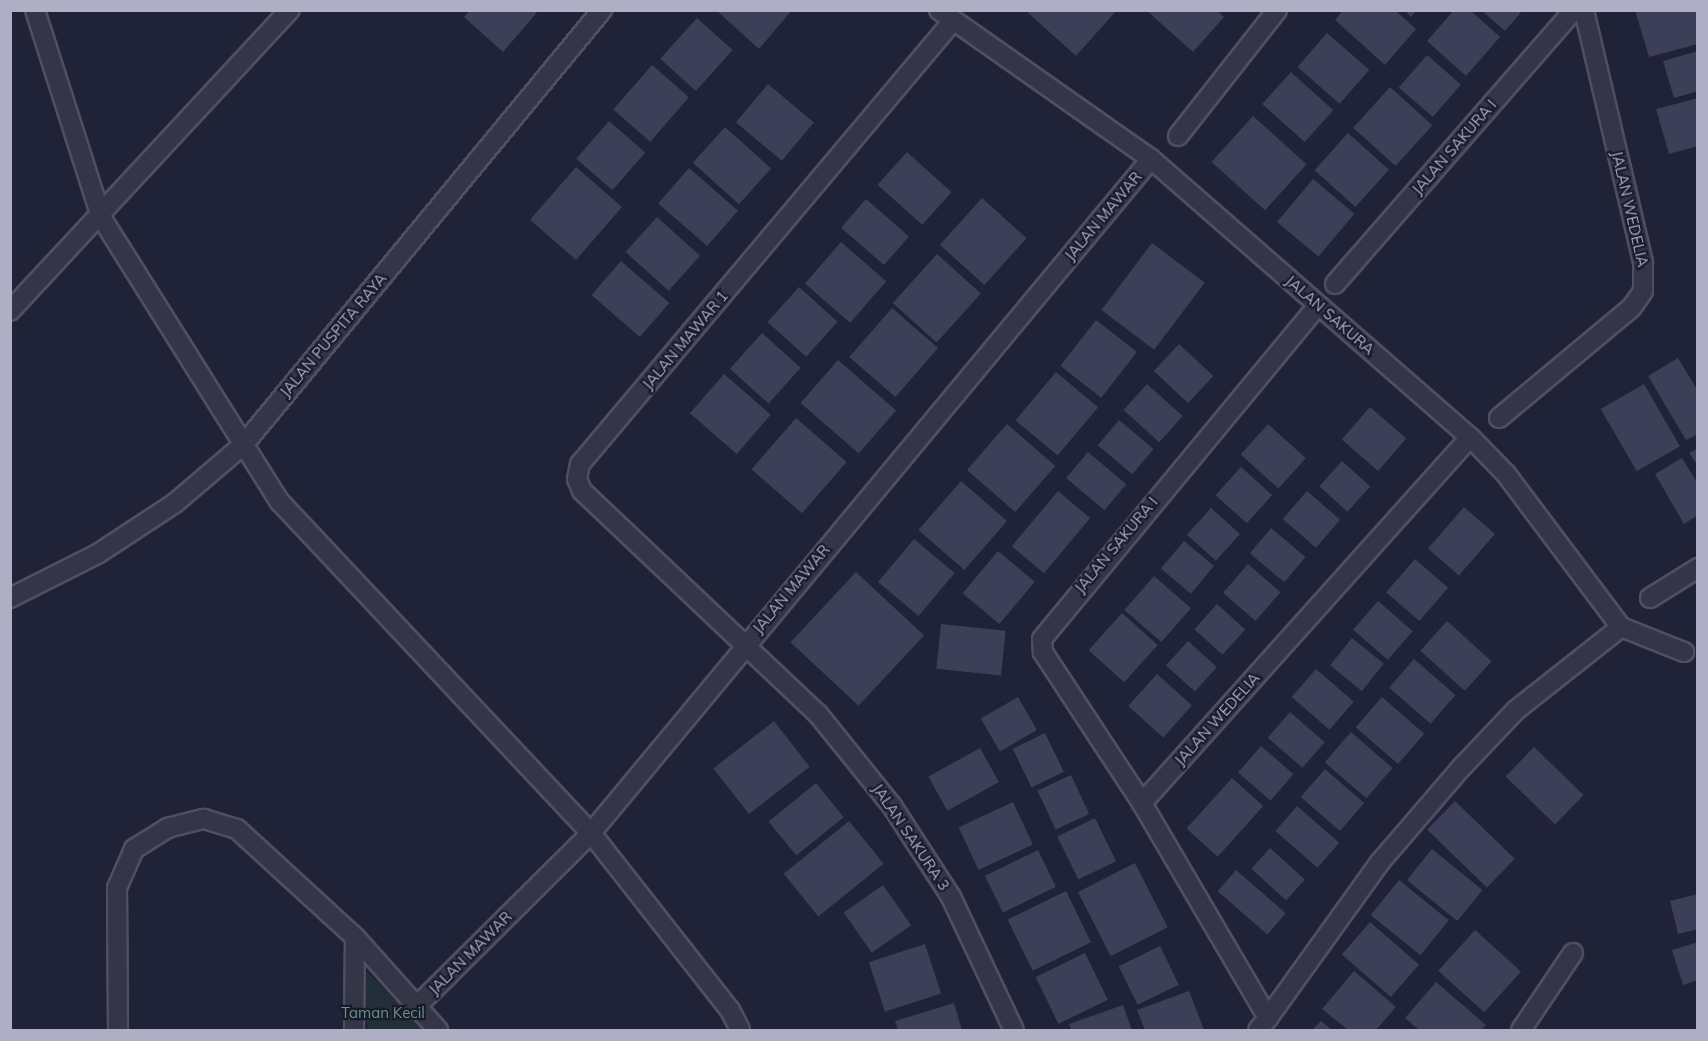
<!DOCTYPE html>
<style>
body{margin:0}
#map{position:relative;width:1708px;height:1041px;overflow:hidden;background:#202237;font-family:Mulish,sans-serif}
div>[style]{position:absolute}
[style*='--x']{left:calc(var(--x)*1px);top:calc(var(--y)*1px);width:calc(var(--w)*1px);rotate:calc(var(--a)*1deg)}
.green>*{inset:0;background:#222e38}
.building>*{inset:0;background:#3c3f57;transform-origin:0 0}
.roads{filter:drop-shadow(2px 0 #4e5062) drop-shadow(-2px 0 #4e5062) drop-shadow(0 2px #4e5062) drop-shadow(0 -2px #4e5062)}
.minor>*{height:18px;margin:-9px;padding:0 9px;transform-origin:9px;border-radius:9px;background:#343547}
span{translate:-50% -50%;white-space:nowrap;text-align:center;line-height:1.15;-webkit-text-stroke:4.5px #191b2c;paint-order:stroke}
.street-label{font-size:15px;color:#aeafc4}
.park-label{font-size:15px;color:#669480}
.frame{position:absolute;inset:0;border:12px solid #aeafc4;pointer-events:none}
</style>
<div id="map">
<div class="green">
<i style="clip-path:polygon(361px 966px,425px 1030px,368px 1030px)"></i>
</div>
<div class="building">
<i style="clip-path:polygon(470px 10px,539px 10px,503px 52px,464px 17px)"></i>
<i style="clip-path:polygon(716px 10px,792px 10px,759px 49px)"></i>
<i style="clip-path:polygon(1025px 10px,1117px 10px,1076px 56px)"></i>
<i style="clip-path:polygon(1146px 10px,1216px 10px,1224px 17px,1193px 52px)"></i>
<i style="clip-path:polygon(1343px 10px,1395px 10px,1416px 29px,1385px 65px,1335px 20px)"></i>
<i style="clip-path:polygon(1404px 10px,1417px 10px,1411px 17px)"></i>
<i style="clip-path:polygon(1454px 10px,1470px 10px,1500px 37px,1466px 76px,1427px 41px)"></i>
<i style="clip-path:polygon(1481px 10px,1523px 10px,1505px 31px)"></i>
<i style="clip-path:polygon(1635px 10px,1697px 10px,1698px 44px,1649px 57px)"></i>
<i style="left:697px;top:18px;width:48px;height:55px;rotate:42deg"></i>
<i style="left:1327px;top:33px;width:56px;height:45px;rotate:41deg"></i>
<i style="clip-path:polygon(1698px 51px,1698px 91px,1674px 98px,1663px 61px)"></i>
<i style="left:1427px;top:55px;width:45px;height:43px;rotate:41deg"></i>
<i style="left:652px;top:65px;width:49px;height:59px;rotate:41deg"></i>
<i style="left:1291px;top:72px;width:57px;height:43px;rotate:42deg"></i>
<i style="left:768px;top:84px;width:60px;height:50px;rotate:40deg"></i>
<i style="left:1390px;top:87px;width:57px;height:55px;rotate:42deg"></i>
<i style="clip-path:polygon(1698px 98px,1698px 146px,1669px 154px,1656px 109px)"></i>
<i style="left:1253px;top:116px;width:72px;height:62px;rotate:42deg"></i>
<i style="left:609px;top:121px;width:48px;height:50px;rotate:41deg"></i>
<i style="left:725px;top:127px;width:62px;height:48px;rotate:42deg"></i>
<i style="left:1348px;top:133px;width:55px;height:50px;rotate:42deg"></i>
<i style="left:907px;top:152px;width:60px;height:44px;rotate:42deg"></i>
<i style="left:576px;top:167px;width:61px;height:70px;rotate:41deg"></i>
<i style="left:689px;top:168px;width:65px;height:47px;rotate:41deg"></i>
<i style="left:1313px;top:179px;width:54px;height:56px;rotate:40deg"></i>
<i style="left:982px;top:198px;width:60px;height:63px;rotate:42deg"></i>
<i style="left:866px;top:199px;width:57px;height:38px;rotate:41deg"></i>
<i style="left:657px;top:217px;width:58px;height:47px;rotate:42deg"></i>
<i style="left:841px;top:242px;width:60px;height:55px;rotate:41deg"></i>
<i style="left:1152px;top:243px;width:66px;height:84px;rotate:37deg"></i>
<i style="left:937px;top:254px;width:59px;height:66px;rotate:42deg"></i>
<i style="left:621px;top:261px;width:64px;height:45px;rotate:41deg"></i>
<i style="left:799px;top:287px;width:52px;height:47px;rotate:42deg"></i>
<i style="left:892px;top:308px;width:61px;height:65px;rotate:41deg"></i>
<i style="left:1096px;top:320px;width:52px;height:58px;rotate:38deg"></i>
<i style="left:762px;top:333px;width:52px;height:48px;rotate:42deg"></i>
<i style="left:1179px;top:344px;width:47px;height:37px;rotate:43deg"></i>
<i style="clip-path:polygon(1678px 358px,1698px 391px,1698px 434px,1686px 440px,1648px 376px)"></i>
<i style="left:838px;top:360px;width:77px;height:57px;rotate:41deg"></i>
<i style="left:1056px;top:372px;width:55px;height:63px;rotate:40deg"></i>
<i style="left:724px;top:374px;width:62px;height:52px;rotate:41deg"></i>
<i style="left:1147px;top:384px;width:48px;height:35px;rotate:42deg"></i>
<i style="left:1644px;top:384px;width:72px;height:50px;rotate:60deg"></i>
<i style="left:1370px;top:407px;width:48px;height:43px;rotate:41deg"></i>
<i style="left:796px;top:418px;width:67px;height:68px;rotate:41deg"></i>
<i style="left:1119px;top:420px;width:45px;height:33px;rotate:40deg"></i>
<i style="left:1007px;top:424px;width:64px;height:61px;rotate:41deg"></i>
<i style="left:1268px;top:424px;width:51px;height:41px;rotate:42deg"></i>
<i style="clip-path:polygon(1698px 448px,1698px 466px,1689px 453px)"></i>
<i style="left:1088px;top:452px;width:50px;height:34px;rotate:40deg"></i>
<i style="clip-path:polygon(1682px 458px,1698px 484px,1698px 515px,1684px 524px,1655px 474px)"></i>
<i style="left:1342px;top:461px;width:38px;height:34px;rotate:42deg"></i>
<i style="left:1241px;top:467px;width:42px;height:38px;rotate:42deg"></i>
<i style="left:961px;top:481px;width:61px;height:65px;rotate:41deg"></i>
<i style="left:1058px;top:491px;width:42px;height:72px;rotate:40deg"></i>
<i style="left:1307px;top:491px;width:44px;height:37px;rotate:41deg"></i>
<i style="left:1464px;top:507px;width:41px;height:55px;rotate:41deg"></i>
<i style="left:1211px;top:508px;width:39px;height:36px;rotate:42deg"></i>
<i style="left:1271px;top:528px;width:45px;height:33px;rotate:40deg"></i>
<i style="left:914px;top:539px;width:53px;height:56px;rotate:40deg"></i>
<i style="left:1184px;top:541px;width:39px;height:36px;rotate:40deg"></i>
<i style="left:998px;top:551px;width:48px;height:55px;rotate:40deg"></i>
<i style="left:1415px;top:559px;width:44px;height:44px;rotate:41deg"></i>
<i style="left:1248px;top:564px;width:43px;height:38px;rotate:41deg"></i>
<i style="left:856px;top:572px;width:93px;height:96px;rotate:43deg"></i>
<i style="left:1154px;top:576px;width:49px;height:45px;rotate:41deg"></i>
<i style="left:1378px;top:601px;width:46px;height:38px;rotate:41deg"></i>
<i style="left:1217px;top:604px;width:38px;height:34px;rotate:42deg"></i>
<i style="left:1122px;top:613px;width:48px;height:50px;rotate:42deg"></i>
<i style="left:1447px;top:621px;width:60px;height:40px;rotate:42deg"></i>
<i style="left:941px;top:624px;width:65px;height:45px;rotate:6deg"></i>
<i style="left:1352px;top:638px;width:41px;height:35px;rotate:39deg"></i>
<i style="left:1188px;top:641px;width:39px;height:33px;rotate:42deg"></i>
<i style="left:1414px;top:659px;width:55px;height:38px;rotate:41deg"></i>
<i style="left:1316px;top:669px;width:50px;height:37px;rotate:41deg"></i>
<i style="left:1157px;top:674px;width:47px;height:43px;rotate:42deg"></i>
<i style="left:1018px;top:697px;width:38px;height:43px;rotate:60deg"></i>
<i style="left:1382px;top:697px;width:56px;height:40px;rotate:41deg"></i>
<i style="left:1290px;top:712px;width:46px;height:34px;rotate:41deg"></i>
<i style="left:774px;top:721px;width:58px;height:77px;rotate:52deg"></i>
<i style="left:1351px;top:732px;width:55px;height:40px;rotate:41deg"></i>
<i style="left:1045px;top:733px;width:43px;height:36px;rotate:64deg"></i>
<i style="left:1261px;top:746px;width:43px;height:35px;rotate:41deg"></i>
<i style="left:1534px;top:747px;width:69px;height:41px;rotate:44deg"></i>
<i style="left:980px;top:748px;width:39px;height:59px;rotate:61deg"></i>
<i style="left:1325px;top:769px;width:52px;height:37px;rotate:41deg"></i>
<i style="left:1071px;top:775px;width:43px;height:37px;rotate:65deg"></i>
<i style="left:1232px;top:778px;width:42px;height:68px;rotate:42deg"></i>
<i style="left:816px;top:783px;width:44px;height:61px;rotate:51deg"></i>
<i style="left:1455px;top:801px;width:83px;height:40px;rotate:44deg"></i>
<i style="left:1013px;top:802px;width:47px;height:60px;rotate:65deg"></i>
<i style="left:1297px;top:806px;width:56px;height:33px;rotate:41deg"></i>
<i style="left:1095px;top:818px;width:48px;height:42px;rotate:64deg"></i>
<i style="left:849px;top:821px;width:55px;height:84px;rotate:51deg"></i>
<i style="left:1270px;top:848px;width:47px;height:28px;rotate:42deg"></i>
<i style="left:1432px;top:849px;width:65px;height:40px;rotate:39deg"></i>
<i style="left:1038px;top:850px;width:41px;height:59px;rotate:64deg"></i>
<i style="left:1135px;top:863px;width:72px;height:64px;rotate:63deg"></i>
<i style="left:1236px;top:870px;width:66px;height:28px;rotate:41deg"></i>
<i style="left:1399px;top:880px;width:64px;height:45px;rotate:39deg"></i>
<i style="left:883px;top:885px;width:49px;height:48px;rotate:55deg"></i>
<i style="left:1066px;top:891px;width:57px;height:65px;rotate:64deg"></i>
<i style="clip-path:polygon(1698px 894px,1698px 929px,1678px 934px,1670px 901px)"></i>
<i style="left:1370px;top:922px;width:65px;height:43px;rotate:41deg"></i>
<i style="left:1475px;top:930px;width:62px;height:55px;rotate:42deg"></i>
<i style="clip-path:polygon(1698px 942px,1698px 980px,1683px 985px,1672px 950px)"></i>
<i style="left:925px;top:944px;width:52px;height:59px;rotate:72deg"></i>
<i style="left:1160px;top:946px;width:43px;height:46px;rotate:64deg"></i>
<i style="left:1085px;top:953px;width:52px;height:55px;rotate:64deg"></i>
<i style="clip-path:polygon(1354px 971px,1396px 1007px,1376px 1030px,1348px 1030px,1322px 1009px)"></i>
<i style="clip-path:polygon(1436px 982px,1486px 1025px,1481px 1030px,1419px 1030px,1405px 1018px)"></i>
<i style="clip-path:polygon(1189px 991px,1204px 1030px,1145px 1030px,1137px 1010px)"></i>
<i style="clip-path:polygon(954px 1003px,962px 1030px,898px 1030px,895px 1021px)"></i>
<i style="clip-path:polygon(1123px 1005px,1132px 1030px,1071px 1030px,1069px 1024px)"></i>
<i style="clip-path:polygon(1321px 1021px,1332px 1030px,1312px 1030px)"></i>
</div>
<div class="roads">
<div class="minor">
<i style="--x:35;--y:10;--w:217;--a:72.3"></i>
<i style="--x:101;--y:217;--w:337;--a:57.9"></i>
<i style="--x:280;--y:502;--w:454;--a:46.8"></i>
<i style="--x:591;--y:833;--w:225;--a:51.9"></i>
<i style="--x:730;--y:1010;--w:22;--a:63"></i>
<i style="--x:939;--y:10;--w:259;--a:35.1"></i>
<i style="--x:1151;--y:159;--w:423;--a:41.1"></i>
<i style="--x:1470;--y:437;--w:52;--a:45.8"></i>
<i style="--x:1506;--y:474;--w:191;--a:53.1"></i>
<i style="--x:1621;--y:627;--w:68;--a:21.6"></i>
<i style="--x:952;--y:22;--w:578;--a:130.08"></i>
<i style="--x:580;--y:464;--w:15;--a:101"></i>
<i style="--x:577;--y:479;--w:13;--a:67"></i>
<i style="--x:582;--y:491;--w:325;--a:43.4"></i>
<i style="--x:818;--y:714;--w:118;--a:51.2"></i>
<i style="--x:892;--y:806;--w:108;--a:57"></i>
<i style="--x:951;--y:897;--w:147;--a:64.7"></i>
<i style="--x:1178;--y:136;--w:160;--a:-51.8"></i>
<i style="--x:1335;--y:284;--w:364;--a:-48.9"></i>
<i style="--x:10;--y:311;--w:411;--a:-47.1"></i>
<i style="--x:1499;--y:418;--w:173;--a:-39.8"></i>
<i style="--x:1632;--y:307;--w:19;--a:-55"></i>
<i style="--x:1643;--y:291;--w:29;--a:-90"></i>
<i style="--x:1643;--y:262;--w:259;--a:-103.2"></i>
<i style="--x:10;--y:598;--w:100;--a:-26.8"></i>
<i style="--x:99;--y:553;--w:91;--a:-33.3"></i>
<i style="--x:175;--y:503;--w:91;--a:-40.5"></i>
<i style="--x:244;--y:444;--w:563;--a:-50.48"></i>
<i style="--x:1650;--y:598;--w:57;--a:-32"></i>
<i style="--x:1142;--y:803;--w:181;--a:-123.3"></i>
<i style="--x:1043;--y:652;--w:13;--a:-94"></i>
<i style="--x:1042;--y:639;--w:433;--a:-50.4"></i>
<i style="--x:417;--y:1006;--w:245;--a:-44.8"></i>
<i style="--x:591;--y:833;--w:876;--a:-50.28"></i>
<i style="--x:1268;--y:1018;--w:193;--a:-54.3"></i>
<i style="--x:1381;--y:861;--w:123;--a:-49.3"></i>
<i style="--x:1461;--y:768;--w:80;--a:-46.5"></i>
<i style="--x:1516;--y:710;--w:134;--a:-38.3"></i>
<i style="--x:118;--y:1030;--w:142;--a:-90.4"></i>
<i style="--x:117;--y:888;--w:43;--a:-66.4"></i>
<i style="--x:134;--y:849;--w:39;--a:-32"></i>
<i style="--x:167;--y:828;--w:38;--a:-14"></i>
<i style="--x:204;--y:819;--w:34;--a:17"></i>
<i style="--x:237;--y:829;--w:160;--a:42.5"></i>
<i style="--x:355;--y:937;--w:125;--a:48.3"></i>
<i style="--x:354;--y:1030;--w:93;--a:-89.4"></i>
<i style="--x:1258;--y:1030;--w:16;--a:-50"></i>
<i style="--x:1268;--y:1018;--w:249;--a:-120.4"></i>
<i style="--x:1142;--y:803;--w:491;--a:-48.1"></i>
<i style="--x:1521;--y:1030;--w:93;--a:-56"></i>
</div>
</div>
<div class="street-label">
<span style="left:1454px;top:147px;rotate:-49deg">JALAN SAKURA I</span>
<span style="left:1630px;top:209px;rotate:77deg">JALAN WEDELIA</span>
<span style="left:1103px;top:216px;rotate:-50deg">JALAN MAWAR</span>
<span style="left:1330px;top:315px;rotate:41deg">JALAN SAKURA</span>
<span style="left:333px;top:335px;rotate:-50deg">JALAN PUSPITA RAYA</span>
<span style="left:685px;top:340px;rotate:-50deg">JALAN MAWAR 1</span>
<span style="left:1116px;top:545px;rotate:-50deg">JALAN SAKURA I</span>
<span style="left:791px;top:589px;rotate:-50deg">JALAN MAWAR</span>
<span style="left:1217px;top:719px;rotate:-48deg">JALAN WEDELIA</span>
<span style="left:911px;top:837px;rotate:56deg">JALAN SAKURA 3</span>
<span style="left:470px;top:953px;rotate:-45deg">JALAN MAWAR</span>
</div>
<div class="park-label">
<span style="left:383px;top:1013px">Taman Kecil</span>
</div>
<div class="frame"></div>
</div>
